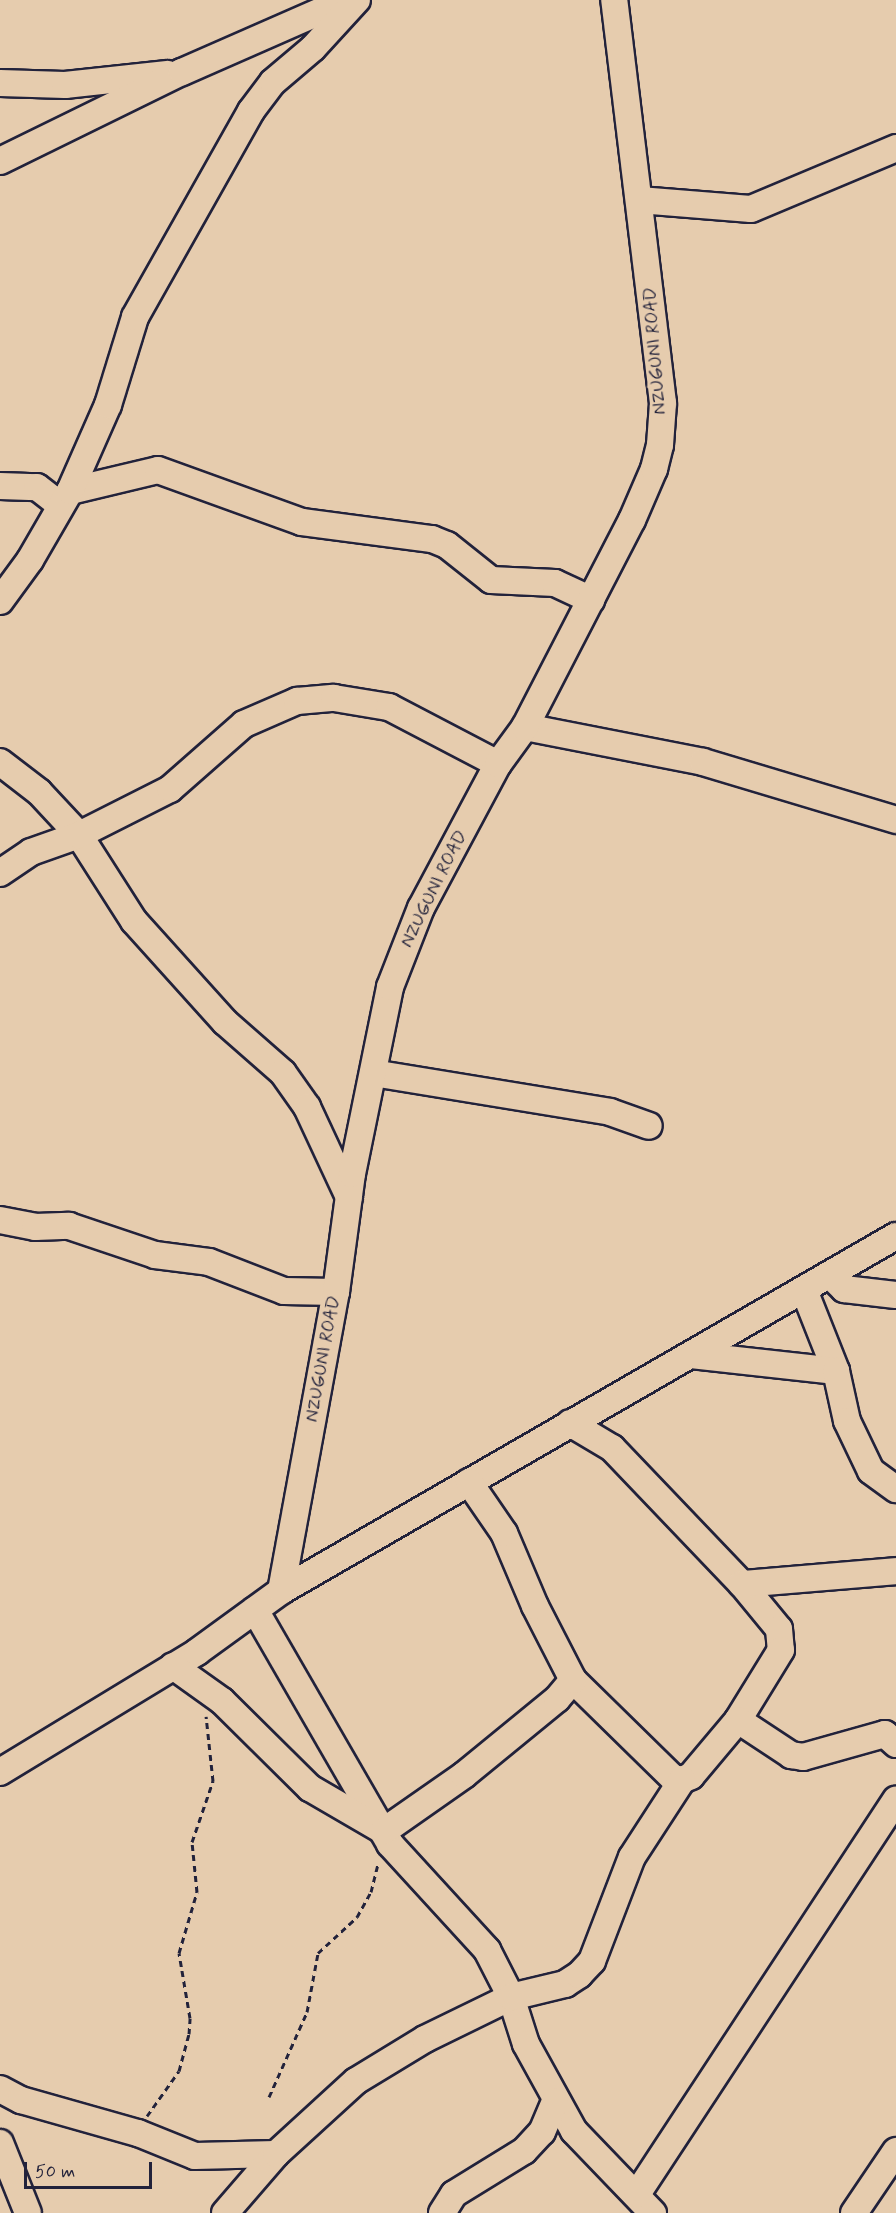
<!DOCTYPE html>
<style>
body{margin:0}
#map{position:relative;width:896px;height:2213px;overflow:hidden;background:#e6ccae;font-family:Mynerve,sans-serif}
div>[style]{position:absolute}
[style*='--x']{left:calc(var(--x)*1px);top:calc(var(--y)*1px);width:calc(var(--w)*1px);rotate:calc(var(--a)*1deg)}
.path>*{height:3px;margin-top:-1.5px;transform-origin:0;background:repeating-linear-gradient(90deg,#22223b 0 6px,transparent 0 10.5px)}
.roads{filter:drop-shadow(2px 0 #22223b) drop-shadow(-2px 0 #22223b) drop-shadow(0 2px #22223b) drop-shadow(0 -2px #22223b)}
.minor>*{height:26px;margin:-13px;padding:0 13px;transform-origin:13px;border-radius:13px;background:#e6ccae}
span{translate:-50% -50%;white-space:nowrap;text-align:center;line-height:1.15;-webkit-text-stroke:4.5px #e6ccae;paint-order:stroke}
.street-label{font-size:18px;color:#22223b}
.scale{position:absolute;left:24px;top:2162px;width:128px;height:27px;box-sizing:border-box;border:3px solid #22223b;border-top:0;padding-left:8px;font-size:18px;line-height:21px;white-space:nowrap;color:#22223b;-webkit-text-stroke:4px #e6ccae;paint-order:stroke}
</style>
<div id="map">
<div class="path">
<i style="--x:269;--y:2097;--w:93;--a:-65.9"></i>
<i style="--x:307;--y:2012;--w:60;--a:-79.4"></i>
<i style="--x:318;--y:1953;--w:53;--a:-42.7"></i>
<i style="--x:357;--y:1917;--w:29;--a:-61"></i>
<i style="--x:371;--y:1892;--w:30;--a:-76"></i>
<i style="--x:147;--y:2116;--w:55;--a:-54.6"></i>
<i style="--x:179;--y:2071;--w:38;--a:-75"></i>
<i style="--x:189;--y:2034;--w:16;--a:-86"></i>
<i style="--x:190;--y:2018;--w:66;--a:-99.6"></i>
<i style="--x:179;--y:1953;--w:64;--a:-73.6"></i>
<i style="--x:197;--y:1892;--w:50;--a:-95.7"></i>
<i style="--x:192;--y:1842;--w:65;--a:-71"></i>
<i style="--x:213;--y:1781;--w:65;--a:-96.1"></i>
</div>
<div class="roads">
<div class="minor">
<i style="--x:0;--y:83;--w:65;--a:1.8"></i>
<i style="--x:65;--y:85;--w:103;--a:-6.2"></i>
<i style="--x:0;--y:161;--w:203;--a:-26.1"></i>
<i style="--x:182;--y:72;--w:179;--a:-23.7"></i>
<i style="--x:639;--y:200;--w:112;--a:4.6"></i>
<i style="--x:751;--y:209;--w:157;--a:-22.8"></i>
<i style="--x:0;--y:486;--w:37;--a:2"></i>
<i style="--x:37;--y:487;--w:29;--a:38"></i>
<i style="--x:70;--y:491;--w:90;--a:-13.4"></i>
<i style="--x:158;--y:470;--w:153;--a:19.9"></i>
<i style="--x:302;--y:522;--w:131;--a:7.5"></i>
<i style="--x:432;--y:539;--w:16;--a:22"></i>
<i style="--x:447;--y:545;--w:56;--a:38.5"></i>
<i style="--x:491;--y:580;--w:64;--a:2.7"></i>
<i style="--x:555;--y:583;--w:40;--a:25"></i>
<i style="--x:0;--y:601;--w:51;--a:-53.8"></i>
<i style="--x:30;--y:560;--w:80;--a:-59.9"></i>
<i style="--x:70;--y:491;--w:94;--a:-66.2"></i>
<i style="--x:108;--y:405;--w:92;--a:-72.9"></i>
<i style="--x:135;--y:317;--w:236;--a:-60.6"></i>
<i style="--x:251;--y:111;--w:36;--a:-53"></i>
<i style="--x:273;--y:82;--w:52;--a:-40.4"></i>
<i style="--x:313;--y:48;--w:65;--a:-47.5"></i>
<i style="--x:525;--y:727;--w:181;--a:11.1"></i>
<i style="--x:703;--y:762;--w:202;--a:16.7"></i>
<i style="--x:0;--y:762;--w:49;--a:37.6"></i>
<i style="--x:39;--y:792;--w:59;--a:47.1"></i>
<i style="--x:79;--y:835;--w:102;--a:57.4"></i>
<i style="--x:134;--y:921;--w:136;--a:48"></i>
<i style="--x:225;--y:1022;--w:77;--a:41.3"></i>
<i style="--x:283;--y:1073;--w:42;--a:54.8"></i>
<i style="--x:307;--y:1107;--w:99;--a:65"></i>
<i style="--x:0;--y:873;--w:37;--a:-34"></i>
<i style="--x:31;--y:852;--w:51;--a:-19.5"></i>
<i style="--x:79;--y:835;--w:102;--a:-26.8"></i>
<i style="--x:170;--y:789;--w:98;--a:-41.3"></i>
<i style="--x:244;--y:724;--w:58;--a:-23.5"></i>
<i style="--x:297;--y:701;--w:37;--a:-5"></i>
<i style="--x:334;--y:698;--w:56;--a:9.3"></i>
<i style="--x:389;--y:707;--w:123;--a:27.6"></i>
<i style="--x:373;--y:1073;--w:240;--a:9.3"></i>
<i style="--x:610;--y:1112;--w:41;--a:19.7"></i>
<i style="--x:0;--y:1220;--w:36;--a:11"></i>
<i style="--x:35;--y:1227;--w:34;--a:-2"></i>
<i style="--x:69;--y:1226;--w:91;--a:18.6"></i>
<i style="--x:155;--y:1255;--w:54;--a:7.4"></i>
<i style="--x:209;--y:1262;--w:80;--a:21.1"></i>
<i style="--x:284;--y:1291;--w:52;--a:1.1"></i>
<i style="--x:830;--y:1275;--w:20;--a:45"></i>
<i style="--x:844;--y:1289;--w:52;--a:6.6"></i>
<i style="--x:804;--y:1290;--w:87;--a:68.4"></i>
<i style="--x:691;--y:1355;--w:146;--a:6.3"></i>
<i style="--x:836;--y:1371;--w:51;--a:77.6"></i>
<i style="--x:847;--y:1421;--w:55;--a:64.4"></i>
<i style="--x:871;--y:1471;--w:31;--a:36"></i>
<i style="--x:570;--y:1423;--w:49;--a:30.8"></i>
<i style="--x:612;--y:1448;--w:188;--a:46.3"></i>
<i style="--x:742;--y:1584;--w:58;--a:50.6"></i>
<i style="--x:779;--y:1629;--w:21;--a:85"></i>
<i style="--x:781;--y:1650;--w:82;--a:121.6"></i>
<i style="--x:738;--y:1720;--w:73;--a:130"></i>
<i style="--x:691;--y:1776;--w:10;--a:156"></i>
<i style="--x:682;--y:1780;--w:9;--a:-167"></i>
<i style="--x:673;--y:1778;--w:140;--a:-135.6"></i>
<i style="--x:742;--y:1584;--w:155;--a:-4.8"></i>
<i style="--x:281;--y:1591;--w:304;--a:-79.6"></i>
<i style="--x:336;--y:1292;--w:119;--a:-82.3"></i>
<i style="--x:352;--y:1174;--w:191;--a:-78.5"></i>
<i style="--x:390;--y:987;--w:85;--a:-68.6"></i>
<i style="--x:421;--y:908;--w:163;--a:-61.9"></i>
<i style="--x:498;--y:764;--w:46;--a:-53.9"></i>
<i style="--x:525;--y:727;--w:233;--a:-62.7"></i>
<i style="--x:632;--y:520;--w:56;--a:-66.7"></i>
<i style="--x:654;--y:469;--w:25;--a:-76"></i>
<i style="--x:660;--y:445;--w:42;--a:-85.9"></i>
<i style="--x:663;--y:403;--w:406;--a:-96.9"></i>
<i style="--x:255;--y:1610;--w:270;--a:60"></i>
<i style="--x:390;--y:1844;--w:144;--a:47.5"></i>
<i style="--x:487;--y:1950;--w:53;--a:62.9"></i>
<i style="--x:511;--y:1997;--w:49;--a:72.3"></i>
<i style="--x:526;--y:2044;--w:99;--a:61.1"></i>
<i style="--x:574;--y:2131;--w:114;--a:46.1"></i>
<i style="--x:173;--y:1666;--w:60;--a:35.5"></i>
<i style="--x:222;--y:1701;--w:124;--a:44.7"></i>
<i style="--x:310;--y:1788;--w:86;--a:30.2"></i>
<i style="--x:738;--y:1720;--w:64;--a:33.4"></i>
<i style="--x:791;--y:1755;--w:12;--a:9"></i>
<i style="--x:803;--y:1757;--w:85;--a:-15.7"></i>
<i style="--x:885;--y:1734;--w:15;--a:42"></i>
<i style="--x:0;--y:1772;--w:231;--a:-31.3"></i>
<i style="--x:197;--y:1652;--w:104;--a:-36"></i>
<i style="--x:281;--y:1591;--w:710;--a:-30"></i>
<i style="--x:384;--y:1831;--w:98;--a:-35"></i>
<i style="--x:464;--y:1775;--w:120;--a:-39.3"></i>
<i style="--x:557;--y:1699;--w:25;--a:-50"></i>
<i style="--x:573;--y:1680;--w:83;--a:-117.2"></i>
<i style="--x:535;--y:1606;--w:79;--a:-113"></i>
<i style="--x:504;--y:1533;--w:62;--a:-124.5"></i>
<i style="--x:0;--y:2089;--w:24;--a:28"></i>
<i style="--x:21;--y:2100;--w:122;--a:15.8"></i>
<i style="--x:138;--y:2133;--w:61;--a:22"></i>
<i style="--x:195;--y:2156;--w:81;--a:-1.4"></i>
<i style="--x:0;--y:2143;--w:75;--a:68.2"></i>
<i style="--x:637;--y:2194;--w:472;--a:-56.7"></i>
<i style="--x:225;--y:2213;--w:78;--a:-49.2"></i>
<i style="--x:276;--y:2154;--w:108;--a:-42.4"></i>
<i style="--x:356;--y:2081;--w:81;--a:-31.3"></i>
<i style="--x:425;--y:2039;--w:96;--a:-26"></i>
<i style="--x:511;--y:1997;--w:56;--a:-13.5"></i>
<i style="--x:565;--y:1984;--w:17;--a:-33"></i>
<i style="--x:579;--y:1975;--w:19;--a:-47"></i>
<i style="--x:592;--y:1961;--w:111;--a:-69"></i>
<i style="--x:632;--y:1857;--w:92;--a:-57"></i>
<i style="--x:442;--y:2213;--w:22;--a:-58"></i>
<i style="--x:454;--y:2194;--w:82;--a:-31.6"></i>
<i style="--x:524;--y:2151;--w:26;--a:-47"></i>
<i style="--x:542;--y:2132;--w:33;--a:-67"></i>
<i style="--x:854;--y:2213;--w:75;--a:-55.9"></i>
</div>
</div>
<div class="street-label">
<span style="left:655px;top:351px;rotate:-95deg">NZUGUNI ROAD</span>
<span style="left:434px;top:889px;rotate:-64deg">NZUGUNI ROAD</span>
<span style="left:323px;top:1359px;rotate:-80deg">NZUGUNI ROAD</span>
</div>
<div class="scale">50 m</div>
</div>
